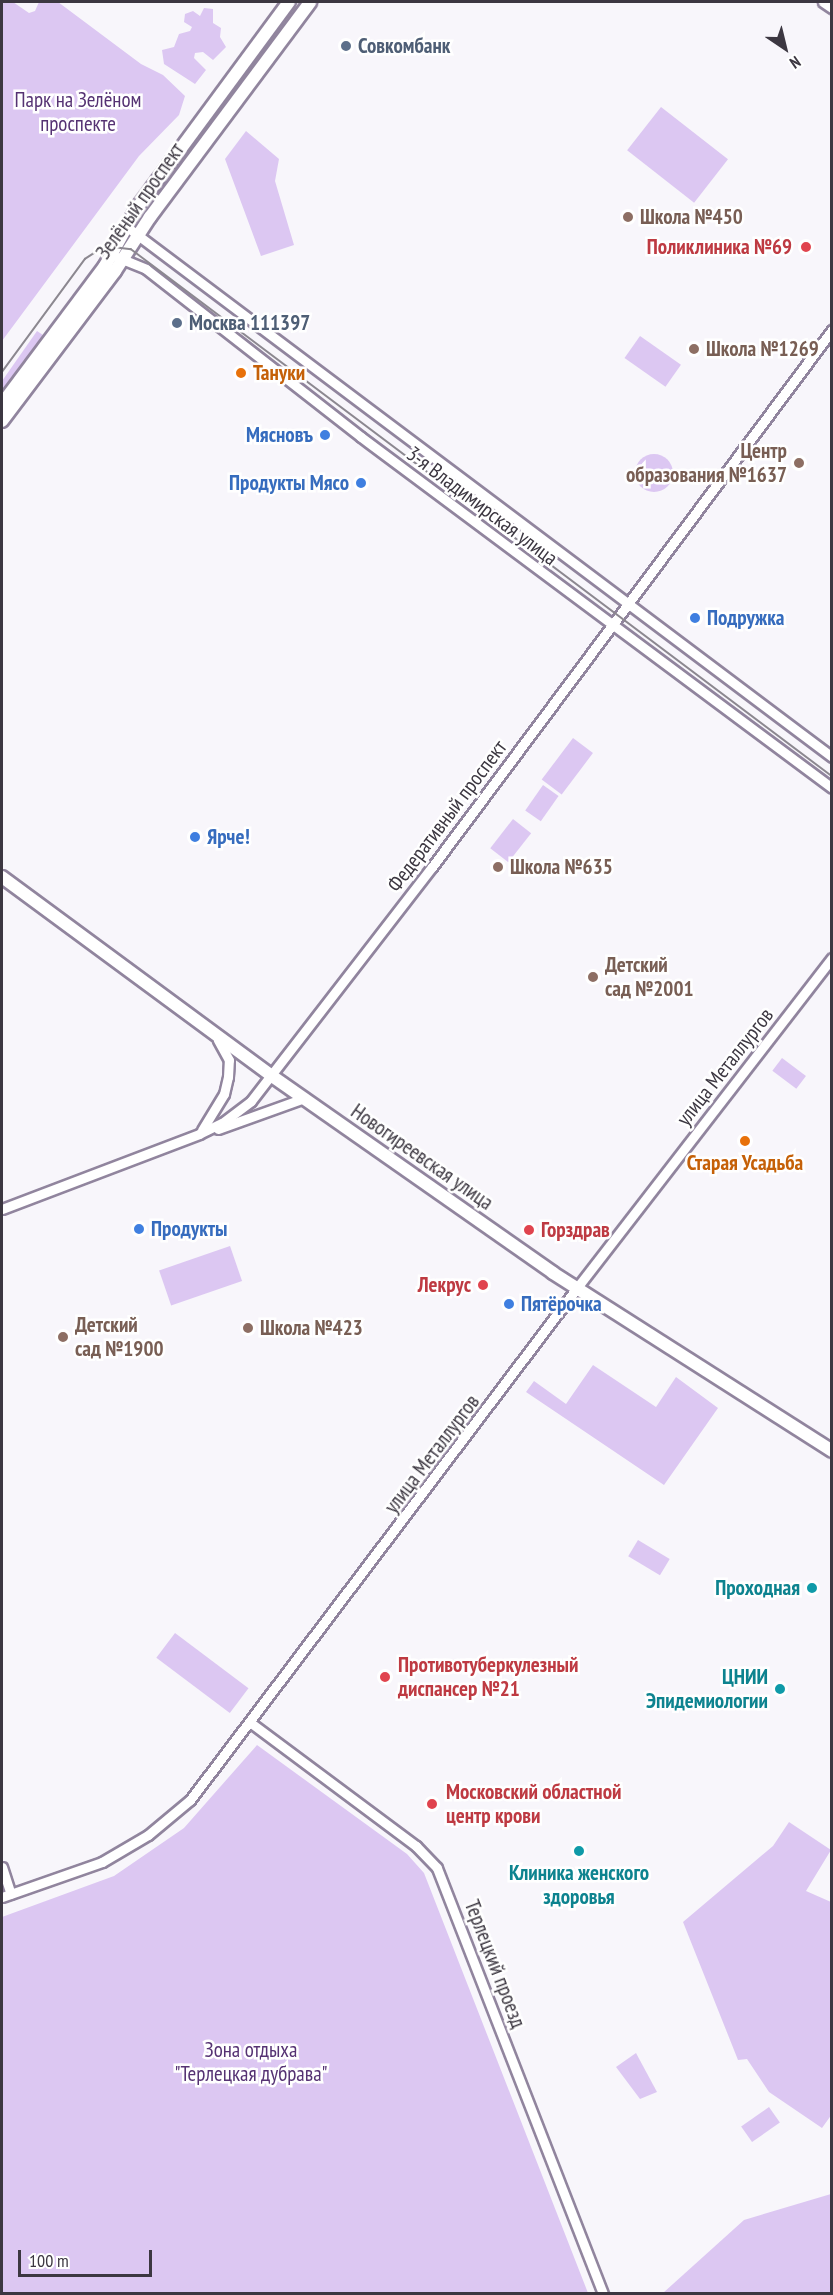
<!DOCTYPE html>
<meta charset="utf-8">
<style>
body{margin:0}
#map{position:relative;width:833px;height:2295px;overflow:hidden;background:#f8f6fb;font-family:"PT Sans Narrow",sans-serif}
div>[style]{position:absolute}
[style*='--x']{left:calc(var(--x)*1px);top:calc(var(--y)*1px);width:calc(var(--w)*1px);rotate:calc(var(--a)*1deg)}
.green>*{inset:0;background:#dcc7f2;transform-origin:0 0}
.round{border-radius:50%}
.roads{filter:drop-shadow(2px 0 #91859e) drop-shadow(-2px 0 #91859e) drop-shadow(0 2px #91859e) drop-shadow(0 -2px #91859e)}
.minor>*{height:9px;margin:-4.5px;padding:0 4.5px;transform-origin:4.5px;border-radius:4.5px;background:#fff}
.major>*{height:12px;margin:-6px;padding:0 6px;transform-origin:6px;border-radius:6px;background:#fff}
.tram>*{height:1.5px;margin:-0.75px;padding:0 0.75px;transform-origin:0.75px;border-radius:0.75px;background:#8c8890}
.dots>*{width:16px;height:16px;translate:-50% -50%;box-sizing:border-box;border:3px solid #fff;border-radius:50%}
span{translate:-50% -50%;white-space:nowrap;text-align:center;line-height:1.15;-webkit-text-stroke:5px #fff;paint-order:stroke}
.service-label{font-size:21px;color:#4e5e75;font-weight:700}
.left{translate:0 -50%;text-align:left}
.park-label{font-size:21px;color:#553273}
.street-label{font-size:21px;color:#3c3741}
.education-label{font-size:21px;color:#785e54;font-weight:700}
.right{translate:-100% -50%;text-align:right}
.health-label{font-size:21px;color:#be3a42;font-weight:700}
.food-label{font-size:21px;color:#c56008;font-weight:700}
.shop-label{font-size:21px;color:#366cbe;font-weight:700}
.culture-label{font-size:21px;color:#0d838f;font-weight:700}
.frame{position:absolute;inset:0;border:3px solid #3c3741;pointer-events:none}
.north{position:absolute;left:755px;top:18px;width:60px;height:60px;-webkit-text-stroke:4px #fff;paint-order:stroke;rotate:145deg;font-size:16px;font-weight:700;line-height:24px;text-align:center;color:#3c3741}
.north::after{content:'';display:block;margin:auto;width:21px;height:27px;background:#3c3741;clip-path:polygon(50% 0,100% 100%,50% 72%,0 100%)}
.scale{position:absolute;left:18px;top:2250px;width:134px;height:27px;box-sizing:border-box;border:3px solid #3c3741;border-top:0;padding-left:8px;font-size:18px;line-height:21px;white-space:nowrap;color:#3c3741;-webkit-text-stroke:4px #fff;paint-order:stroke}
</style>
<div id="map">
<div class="green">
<i style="clip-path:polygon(2px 2px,13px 2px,29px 13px,35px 11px,39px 2px,58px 2px,141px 64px,163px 75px,185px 96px,179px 115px,139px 156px,2px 341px)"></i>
<i style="clip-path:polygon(204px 8px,213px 9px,213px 23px,221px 28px,220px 37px,226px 47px,213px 60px,203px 52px,195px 53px,194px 58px,206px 70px,195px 84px,164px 64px,162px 50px,174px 47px,179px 34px,190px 31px,192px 27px,184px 22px,185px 14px,193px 11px,200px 16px)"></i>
<i style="left:661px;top:107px;width:85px;height:55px;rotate:38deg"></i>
<i style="clip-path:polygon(246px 131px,279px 159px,275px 181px,294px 245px,261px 256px,225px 159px)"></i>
<i style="clip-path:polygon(37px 331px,46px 337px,2px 397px,2px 381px)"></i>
<i style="left:640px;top:336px;width:50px;height:27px;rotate:35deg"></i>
<i class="round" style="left:635px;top:454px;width:38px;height:38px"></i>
<i style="left:573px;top:738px;width:25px;height:52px;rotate:37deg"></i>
<i style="left:543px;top:785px;width:19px;height:31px;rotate:35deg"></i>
<i style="left:513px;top:819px;width:23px;height:37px;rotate:38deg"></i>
<i style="left:782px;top:1058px;width:30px;height:16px;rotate:37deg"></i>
<i style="left:230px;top:1246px;width:37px;height:75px;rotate:71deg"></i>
<i style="clip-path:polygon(593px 1365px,656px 1407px,676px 1377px,718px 1408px,664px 1485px,526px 1392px,534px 1381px,566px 1404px)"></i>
<i style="left:638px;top:1540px;width:37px;height:19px;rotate:31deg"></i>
<i style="left:175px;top:1633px;width:92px;height:31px;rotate:37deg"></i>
<i style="clip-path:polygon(257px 1745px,407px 1854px,424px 1873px,588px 2293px,2px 2293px,2px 1917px,114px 1876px,184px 1828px)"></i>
<i style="clip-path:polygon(789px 1822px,831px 1850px,806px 1891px,831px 1902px,832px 2114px,822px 2128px,769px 2092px,747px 2059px,738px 2060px,683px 1922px,773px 1846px)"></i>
<i style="clip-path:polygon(636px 2053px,657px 2092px,640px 2099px,616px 2067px)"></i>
<i style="left:769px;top:2107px;width:19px;height:34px;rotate:55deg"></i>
<i style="clip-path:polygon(831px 2194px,831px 2293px,663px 2293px,744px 2220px)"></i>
</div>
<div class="roads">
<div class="minor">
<i style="--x:823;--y:2;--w:11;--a:34"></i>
<i style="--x:127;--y:227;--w:882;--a:36.93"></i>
<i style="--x:117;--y:257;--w:31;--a:22"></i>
<i style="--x:146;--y:269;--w:273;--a:38"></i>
<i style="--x:361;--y:437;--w:587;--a:36.69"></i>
<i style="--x:218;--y:1129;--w:91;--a:-19.8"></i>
<i style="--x:202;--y:1130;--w:42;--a:-58.6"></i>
<i style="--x:224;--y:1094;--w:17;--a:-77"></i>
<i style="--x:228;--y:1077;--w:17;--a:-87"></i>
<i style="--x:229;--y:1060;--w:23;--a:-119"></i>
<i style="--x:2;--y:1209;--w:211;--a:-20.8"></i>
<i style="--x:199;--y:1134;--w:25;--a:-26"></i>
<i style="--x:222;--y:1123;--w:36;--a:-37"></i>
<i style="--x:251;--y:1101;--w:296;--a:-52.3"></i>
<i style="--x:432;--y:867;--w:670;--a:-53.32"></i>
<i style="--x:251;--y:1723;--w:206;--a:36.7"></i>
<i style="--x:416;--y:1846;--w:30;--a:46"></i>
<i style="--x:437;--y:1868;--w:457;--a:68.7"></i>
<i style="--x:2;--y:1867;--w:28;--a:72"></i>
<i style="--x:2;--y:1897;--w:106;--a:-19.3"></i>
<i style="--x:102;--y:1862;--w:53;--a:-30.4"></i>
<i style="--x:148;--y:1835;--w:55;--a:-39.8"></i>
<i style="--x:190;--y:1800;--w:640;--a:-52.93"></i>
<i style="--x:576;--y:1289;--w:418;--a:-52.3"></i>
</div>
<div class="major">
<i style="--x:2;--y:404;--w:172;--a:-53.3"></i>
<i style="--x:105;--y:266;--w:66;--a:-61.1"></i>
<i style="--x:137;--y:208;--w:256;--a:-53.6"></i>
<i style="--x:2;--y:421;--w:188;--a:-53"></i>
<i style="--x:115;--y:271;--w:64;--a:-57.1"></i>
<i style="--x:150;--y:217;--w:268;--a:-53.3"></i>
<i style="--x:2;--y:877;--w:335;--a:36.4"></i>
<i style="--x:272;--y:1076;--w:343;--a:35"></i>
<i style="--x:553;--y:1273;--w:331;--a:32.5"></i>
</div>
</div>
<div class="tram">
<i style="--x:2;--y:372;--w:140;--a:-53.7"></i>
<i style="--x:85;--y:259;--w:24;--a:-33"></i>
<i style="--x:105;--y:246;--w:26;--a:7"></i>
<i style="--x:131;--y:249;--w:877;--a:36.94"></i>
</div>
<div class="dots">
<i style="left:346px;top:46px;background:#5c6f8a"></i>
<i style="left:628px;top:217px;background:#8d6e63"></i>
<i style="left:806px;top:247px;background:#e0444e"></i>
<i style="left:177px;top:323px;background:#5c6f8a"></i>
<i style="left:694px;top:349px;background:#8d6e63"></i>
<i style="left:241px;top:373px;background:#e8710a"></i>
<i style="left:325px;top:435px;background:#3f7fe0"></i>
<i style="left:799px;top:463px;background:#8d6e63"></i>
<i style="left:361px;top:483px;background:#3f7fe0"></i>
<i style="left:695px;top:618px;background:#3f7fe0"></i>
<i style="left:195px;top:837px;background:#3f7fe0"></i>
<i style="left:498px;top:867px;background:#8d6e63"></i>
<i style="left:593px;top:977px;background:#8d6e63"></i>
<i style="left:745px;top:1141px;background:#e8710a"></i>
<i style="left:139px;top:1229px;background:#3f7fe0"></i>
<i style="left:529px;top:1230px;background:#e0444e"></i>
<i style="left:483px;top:1285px;background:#e0444e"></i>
<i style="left:509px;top:1304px;background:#3f7fe0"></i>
<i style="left:248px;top:1328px;background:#8d6e63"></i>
<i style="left:63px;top:1337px;background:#8d6e63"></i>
<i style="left:812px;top:1588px;background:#0f9aa8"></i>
<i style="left:385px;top:1677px;background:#e0444e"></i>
<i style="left:780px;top:1689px;background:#0f9aa8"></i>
<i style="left:432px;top:1804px;background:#e0444e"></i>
<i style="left:579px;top:1851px;background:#0f9aa8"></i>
</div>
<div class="service-label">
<span class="left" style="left:358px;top:46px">Совкомбанк</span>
<span class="left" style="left:189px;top:323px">Москва 111397</span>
</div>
<div class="park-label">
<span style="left:78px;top:112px">Парк на Зелёном<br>проспекте</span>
<span style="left:251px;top:2062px">Зона отдыха<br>"Терлецкая дубрава"</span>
</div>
<div class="street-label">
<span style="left:140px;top:201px;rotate:-55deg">Зелёный проспект</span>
<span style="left:482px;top:506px;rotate:37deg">3-я Владимирская улица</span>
<span style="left:447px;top:816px;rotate:-53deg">Федеративный проспект</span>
<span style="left:725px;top:1067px;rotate:-52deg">улица Металлургов</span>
<span style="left:422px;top:1157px;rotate:35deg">Новогиреевская улица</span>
<span style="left:432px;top:1454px;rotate:-53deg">улица Металлургов</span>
<span style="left:495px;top:1964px;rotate:69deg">Терлецкий проезд</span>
</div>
<div class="education-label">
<span class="left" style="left:640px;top:217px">Школа №450</span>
<span class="left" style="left:706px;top:349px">Школа №1269</span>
<span class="right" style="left:787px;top:463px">Центр<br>образования №1637</span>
<span class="left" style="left:510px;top:867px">Школа №635</span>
<span class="left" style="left:605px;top:977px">Детский<br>сад №2001</span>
<span class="left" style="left:75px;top:1337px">Детский<br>сад №1900</span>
<span class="left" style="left:260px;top:1328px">Школа №423</span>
</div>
<div class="health-label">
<span class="right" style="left:792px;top:247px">Поликлиника №69</span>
<span class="left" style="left:541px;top:1230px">Горздрав</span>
<span class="right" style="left:471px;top:1285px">Лекрус</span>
<span class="left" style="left:398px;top:1677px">Противотуберкулезный<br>диспансер №21</span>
<span class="left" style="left:446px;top:1804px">Московский областной<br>центр крови</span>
</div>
<div class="food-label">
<span class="left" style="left:253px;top:373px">Тануки</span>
<span style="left:745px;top:1163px">Старая Усадьба</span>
</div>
<div class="shop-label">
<span class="right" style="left:313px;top:435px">Мясновъ</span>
<span class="right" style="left:349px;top:483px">Продукты Мясо</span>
<span class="left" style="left:707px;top:618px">Подружка</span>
<span class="left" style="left:207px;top:837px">Ярче!</span>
<span class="left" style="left:151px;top:1229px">Продукты</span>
<span class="left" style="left:521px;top:1304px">Пятёрочка</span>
</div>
<div class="culture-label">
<span class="right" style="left:800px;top:1588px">Проходная</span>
<span class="right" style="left:768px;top:1689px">ЦНИИ<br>Эпидемиологии</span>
<span style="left:579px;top:1885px">Клиника женского<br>здоровья</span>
</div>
<div class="frame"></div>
<div class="north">N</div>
<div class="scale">100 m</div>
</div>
